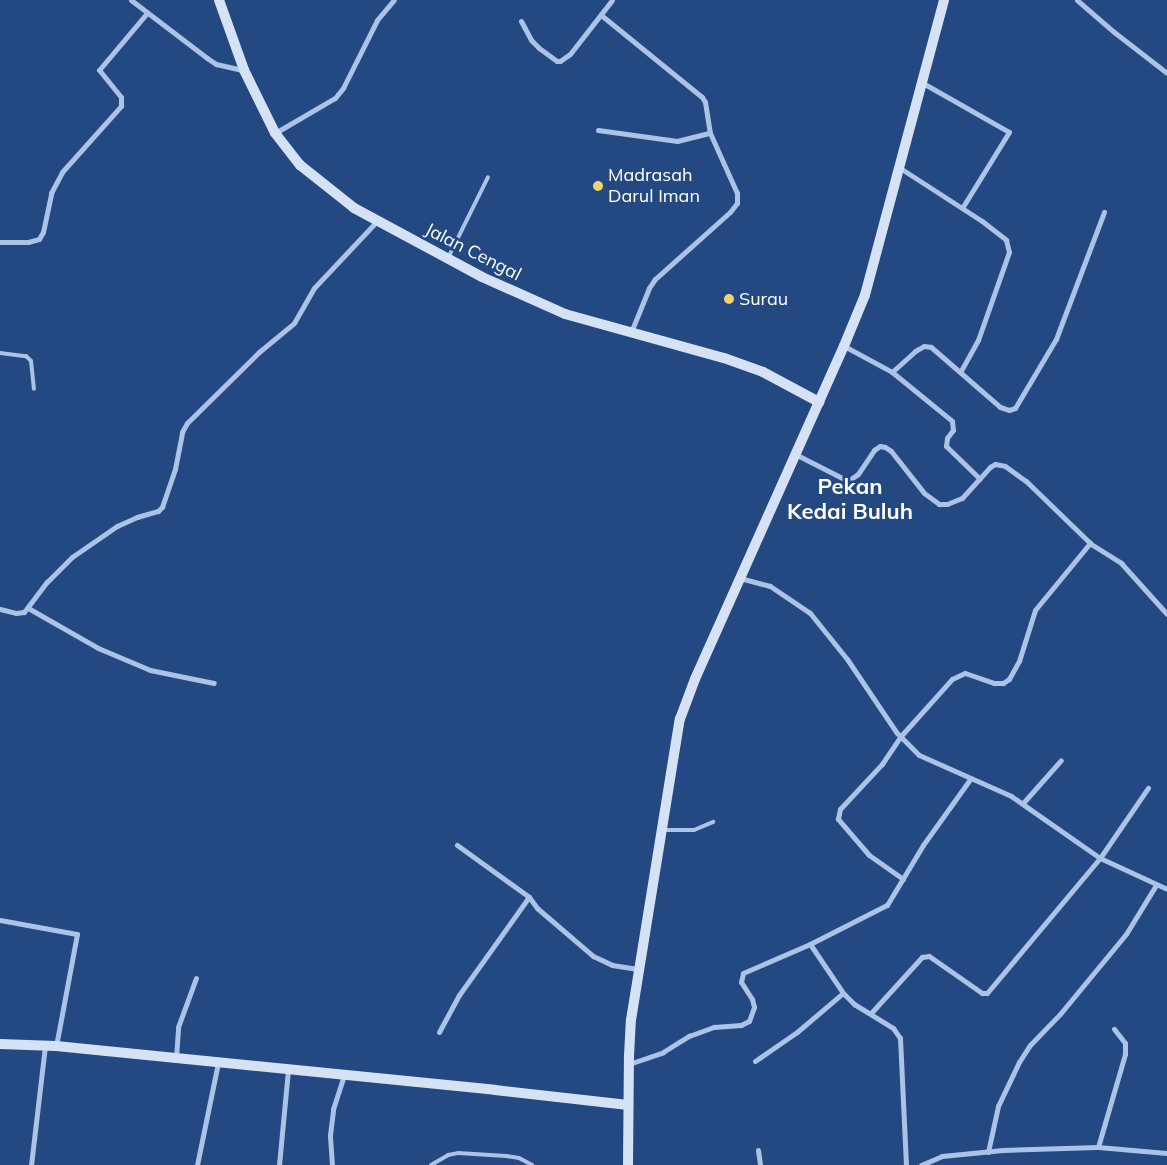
<!DOCTYPE html>
<style>
body{margin:0}
#map{position:relative;width:1167px;height:1165px;overflow:hidden;background:#244882;font-family:Mulish,sans-serif}
div>[style]{position:absolute}
[style*='--x']{left:calc(var(--x)*1px);top:calc(var(--y)*1px);width:calc(var(--w)*1px);rotate:calc(var(--a)*1deg)}
.lane>*{height:4px;margin:-2px;padding:0 2px;transform-origin:2px;border-radius:2px;background:#abc3e7}
.street>*{height:5px;margin:-2.5px;padding:0 2.5px;transform-origin:2.5px;border-radius:2.5px;background:#abc3e7}
.secondary>*{height:10px;margin:-5px;padding:0 5px;transform-origin:5px;border-radius:5px;background:#d5e2f6}
.dots>*{width:14px;height:14px;translate:-50% -50%;box-sizing:border-box;border:2px solid #244882;border-radius:50%}
span{translate:-50% -50%;white-space:nowrap;text-align:center;line-height:1.15;-webkit-text-stroke:5px #244882;paint-order:stroke}
.poi-label{font-size:18px;color:#fff}
.left{translate:0 -50%;text-align:left}
.street-label{font-size:18px;color:#fff}
.district-label{font-size:22px;color:#fff;font-weight:700}
</style>
<div id="map">
<div class="lane">
<i style="--x:448;--y:258;--w:90;--a:-63.7"></i>
<i style="--x:0;--y:353;--w:26;--a:7"></i>
<i style="--x:26;--y:356;--w:7;--a:45"></i>
<i style="--x:31;--y:361;--w:28;--a:84"></i>
<i style="--x:663;--y:830;--w:31;--a:0"></i>
<i style="--x:694;--y:830;--w:21;--a:-23"></i>
<i style="--x:431;--y:1165;--w:20;--a:-30"></i>
<i style="--x:448;--y:1155;--w:10;--a:-11"></i>
<i style="--x:458;--y:1153;--w:48;--a:3.6"></i>
<i style="--x:506;--y:1156;--w:13;--a:9"></i>
<i style="--x:519;--y:1158;--w:15;--a:28"></i>
</div>
<div class="street">
<i style="--x:131;--y:0;--w:96;--a:37.3"></i>
<i style="--x:207;--y:58;--w:11;--a:34"></i>
<i style="--x:216;--y:64;--w:28;--a:13"></i>
<i style="--x:1077;--y:0;--w:49;--a:40.9"></i>
<i style="--x:1114;--y:32;--w:67;--a:37.7"></i>
<i style="--x:601;--y:15;--w:130;--a:39.1"></i>
<i style="--x:702;--y:97;--w:6;--a:59"></i>
<i style="--x:705;--y:102;--w:31;--a:81"></i>
<i style="--x:710;--y:133;--w:66;--a:65.8"></i>
<i style="--x:737;--y:193;--w:10;--a:90"></i>
<i style="--x:737;--y:203;--w:11;--a:128"></i>
<i style="--x:730;--y:212;--w:101;--a:138.2"></i>
<i style="--x:655;--y:279;--w:11;--a:124"></i>
<i style="--x:649;--y:288;--w:48;--a:112.2"></i>
<i style="--x:521;--y:21;--w:21;--a:62"></i>
<i style="--x:531;--y:40;--w:11;--a:45"></i>
<i style="--x:539;--y:48;--w:22;--a:36"></i>
<i style="--x:557;--y:61;--w:3;--a:0"></i>
<i style="--x:560;--y:61;--w:12;--a:-35"></i>
<i style="--x:570;--y:54;--w:68;--a:-52.1"></i>
<i style="--x:921;--y:82;--w:101;--a:29.6"></i>
<i style="--x:1009;--y:132;--w:89;--a:121.7"></i>
<i style="--x:598;--y:130;--w:80;--a:7.9"></i>
<i style="--x:677;--y:141;--w:34;--a:-14"></i>
<i style="--x:275;--y:133;--w:69;--a:-30.3"></i>
<i style="--x:335;--y:98;--w:13;--a:-51"></i>
<i style="--x:343;--y:88;--w:76;--a:-63.4"></i>
<i style="--x:377;--y:20;--w:26;--a:-50"></i>
<i style="--x:900;--y:168;--w:98;--a:32.9"></i>
<i style="--x:982;--y:221;--w:31;--a:38"></i>
<i style="--x:1006;--y:240;--w:12;--a:76"></i>
<i style="--x:1009;--y:252;--w:93;--a:109.4"></i>
<i style="--x:978;--y:340;--w:35;--a:119"></i>
<i style="--x:0;--y:242;--w:28;--a:0"></i>
<i style="--x:28;--y:242;--w:11;--a:-15"></i>
<i style="--x:39;--y:239;--w:8;--a:-60"></i>
<i style="--x:43;--y:232;--w:40;--a:-78"></i>
<i style="--x:51;--y:193;--w:24;--a:-62"></i>
<i style="--x:62;--y:172;--w:89;--a:-48.2"></i>
<i style="--x:121;--y:106;--w:9;--a:-90"></i>
<i style="--x:121;--y:97;--w:35;--a:-129"></i>
<i style="--x:99;--y:70;--w:75;--a:-49.9"></i>
<i style="--x:844;--y:346;--w:55;--a:28.4"></i>
<i style="--x:892;--y:372;--w:77;--a:39.2"></i>
<i style="--x:952;--y:421;--w:9;--a:84"></i>
<i style="--x:953;--y:430;--w:10;--a:127"></i>
<i style="--x:947;--y:438;--w:8;--a:97"></i>
<i style="--x:946;--y:446;--w:47;--a:44.1"></i>
<i style="--x:892;--y:372;--w:31;--a:-42"></i>
<i style="--x:915;--y:351;--w:10;--a:-29"></i>
<i style="--x:924;--y:346;--w:7;--a:8"></i>
<i style="--x:931;--y:347;--w:91;--a:41"></i>
<i style="--x:1000;--y:407;--w:9;--a:18"></i>
<i style="--x:1009;--y:410;--w:6;--a:-18"></i>
<i style="--x:1015;--y:408;--w:80;--a:-59.3"></i>
<i style="--x:1056;--y:339;--w:136;--a:-69.3"></i>
<i style="--x:795;--y:454;--w:59;--a:27"></i>
<i style="--x:848;--y:481;--w:12;--a:-35"></i>
<i style="--x:858;--y:474;--w:29;--a:-56"></i>
<i style="--x:874;--y:450;--w:7;--a:-34"></i>
<i style="--x:880;--y:446;--w:5;--a:11"></i>
<i style="--x:885;--y:447;--w:7;--a:34"></i>
<i style="--x:891;--y:451;--w:53;--a:51.8"></i>
<i style="--x:924;--y:493;--w:19;--a:36"></i>
<i style="--x:939;--y:504;--w:8;--a:0"></i>
<i style="--x:947;--y:504;--w:16;--a:-22"></i>
<i style="--x:962;--y:498;--w:42;--a:-47.9"></i>
<i style="--x:990;--y:467;--w:6;--a:-31"></i>
<i style="--x:995;--y:464;--w:10;--a:11"></i>
<i style="--x:1005;--y:466;--w:26;--a:36"></i>
<i style="--x:1026;--y:481;--w:91;--a:44.1"></i>
<i style="--x:1091;--y:544;--w:36;--a:32"></i>
<i style="--x:1121;--y:563;--w:69;--a:48"></i>
<i style="--x:740;--y:578;--w:31;--a:15"></i>
<i style="--x:770;--y:586;--w:48;--a:34"></i>
<i style="--x:810;--y:613;--w:59;--a:51.2"></i>
<i style="--x:847;--y:659;--w:89;--a:56"></i>
<i style="--x:897;--y:733;--w:31;--a:45"></i>
<i style="--x:919;--y:755;--w:101;--a:24"></i>
<i style="--x:1011;--y:796;--w:108;--a:34.9"></i>
<i style="--x:1100;--y:858;--w:74;--a:24.8"></i>
<i style="--x:28;--y:608;--w:81;--a:29.7"></i>
<i style="--x:98;--y:648;--w:56;--a:22.9"></i>
<i style="--x:150;--y:670;--w:65;--a:11.5"></i>
<i style="--x:0;--y:609;--w:16;--a:14"></i>
<i style="--x:16;--y:613;--w:8;--a:-7"></i>
<i style="--x:24;--y:612;--w:38;--a:-53"></i>
<i style="--x:47;--y:582;--w:35;--a:-45"></i>
<i style="--x:72;--y:557;--w:55;--a:-34.6"></i>
<i style="--x:117;--y:526;--w:22;--a:-24"></i>
<i style="--x:137;--y:517;--w:22;--a:-16"></i>
<i style="--x:158;--y:511;--w:6;--a:-45"></i>
<i style="--x:162;--y:507;--w:40;--a:-71.1"></i>
<i style="--x:175;--y:469;--w:38;--a:-79"></i>
<i style="--x:182;--y:432;--w:10;--a:-61"></i>
<i style="--x:187;--y:423;--w:101;--a:-44.6"></i>
<i style="--x:259;--y:352;--w:45;--a:-39.6"></i>
<i style="--x:294;--y:323;--w:40;--a:-60.3"></i>
<i style="--x:314;--y:288;--w:92;--a:-46.8"></i>
<i style="--x:1023;--y:803;--w:57;--a:-48.5"></i>
<i style="--x:457;--y:845;--w:89;--a:35.8"></i>
<i style="--x:529;--y:897;--w:14;--a:54"></i>
<i style="--x:537;--y:908;--w:74;--a:40.6"></i>
<i style="--x:593;--y:956;--w:21;--a:25"></i>
<i style="--x:612;--y:965;--w:26;--a:9"></i>
<i style="--x:903;--y:879;--w:42;--a:-144.8"></i>
<i style="--x:869;--y:855;--w:48;--a:-130.7"></i>
<i style="--x:838;--y:819;--w:10;--a:-79"></i>
<i style="--x:840;--y:809;--w:62;--a:-47"></i>
<i style="--x:882;--y:764;--w:32;--a:-56"></i>
<i style="--x:900;--y:737;--w:78;--a:-48.1"></i>
<i style="--x:952;--y:679;--w:14;--a:-25"></i>
<i style="--x:965;--y:673;--w:31;--a:19"></i>
<i style="--x:994;--y:683;--w:9;--a:0"></i>
<i style="--x:1003;--y:683;--w:7;--a:-34"></i>
<i style="--x:1009;--y:679;--w:21;--a:-61"></i>
<i style="--x:1019;--y:661;--w:53;--a:-72.6"></i>
<i style="--x:1035;--y:610;--w:87;--a:-50.6"></i>
<i style="--x:0;--y:920;--w:78;--a:10.3"></i>
<i style="--x:77;--y:934;--w:114;--a:100.6"></i>
<i style="--x:810;--y:944;--w:59;--a:56"></i>
<i style="--x:843;--y:993;--w:16;--a:45"></i>
<i style="--x:854;--y:1004;--w:46;--a:31.6"></i>
<i style="--x:893;--y:1028;--w:12;--a:55"></i>
<i style="--x:900;--y:1038;--w:127;--a:87.3"></i>
<i style="--x:871;--y:1013;--w:76;--a:-47.7"></i>
<i style="--x:922;--y:957;--w:7;--a:-8"></i>
<i style="--x:929;--y:956;--w:65;--a:34.9"></i>
<i style="--x:982;--y:993;--w:5;--a:0"></i>
<i style="--x:987;--y:993;--w:176;--a:-50.1"></i>
<i style="--x:1100;--y:858;--w:85;--a:-55.6"></i>
<i style="--x:439;--y:1032;--w:42;--a:-61.6"></i>
<i style="--x:459;--y:995;--w:120;--a:-54.5"></i>
<i style="--x:176;--y:1058;--w:31;--a:-86"></i>
<i style="--x:178;--y:1027;--w:52;--a:-69.8"></i>
<i style="--x:755;--y:1061;--w:51;--a:-34.6"></i>
<i style="--x:797;--y:1032;--w:60;--a:-40.3"></i>
<i style="--x:629;--y:1064;--w:36;--a:-19"></i>
<i style="--x:663;--y:1052;--w:31;--a:-32"></i>
<i style="--x:689;--y:1036;--w:27;--a:-20"></i>
<i style="--x:714;--y:1027;--w:27;--a:-4"></i>
<i style="--x:741;--y:1025;--w:9;--a:-27"></i>
<i style="--x:749;--y:1021;--w:15;--a:-70"></i>
<i style="--x:754;--y:1007;--w:8;--a:-104"></i>
<i style="--x:752;--y:999;--w:20;--a:-123"></i>
<i style="--x:741;--y:982;--w:9;--a:-77"></i>
<i style="--x:743;--y:973;--w:73;--a:-23.4"></i>
<i style="--x:810;--y:944;--w:86;--a:-26.9"></i>
<i style="--x:887;--y:905;--w:70;--a:-59"></i>
<i style="--x:923;--y:845;--w:82;--a:-54.4"></i>
<i style="--x:1098;--y:1147;--w:97;--a:-73.8"></i>
<i style="--x:1125;--y:1054;--w:11;--a:-90"></i>
<i style="--x:1125;--y:1043;--w:18;--a:-128"></i>
<i style="--x:758;--y:1150;--w:15;--a:82"></i>
<i style="--x:988;--y:1152;--w:47;--a:-77.7"></i>
<i style="--x:998;--y:1106;--w:49;--a:-64.5"></i>
<i style="--x:1019;--y:1062;--w:20;--a:-57"></i>
<i style="--x:1030;--y:1045;--w:43;--a:-45.9"></i>
<i style="--x:1060;--y:1014;--w:104;--a:-50.5"></i>
<i style="--x:1126;--y:934;--w:57;--a:-58.5"></i>
<i style="--x:31;--y:1165;--w:120;--a:-83.3"></i>
<i style="--x:197;--y:1165;--w:104;--a:-78.4"></i>
<i style="--x:279;--y:1165;--w:95;--a:-84.6"></i>
<i style="--x:332;--y:1165;--w:30;--a:-94"></i>
<i style="--x:330;--y:1135;--w:26;--a:-83"></i>
<i style="--x:333;--y:1109;--w:36;--a:-72"></i>
<i style="--x:921;--y:1165;--w:23;--a:-23"></i>
<i style="--x:942;--y:1156;--w:61;--a:-5.6"></i>
<i style="--x:1003;--y:1150;--w:95;--a:-1.8"></i>
<i style="--x:1098;--y:1147;--w:69;--a:5"></i>
</div>
<div class="secondary">
<i style="--x:219;--y:0;--w:74;--a:70.3"></i>
<i style="--x:244;--y:70;--w:70;--a:63.8"></i>
<i style="--x:275;--y:133;--w:41;--a:52"></i>
<i style="--x:300;--y:165;--w:69;--a:38.5"></i>
<i style="--x:354;--y:208;--w:145;--a:28.3"></i>
<i style="--x:482;--y:277;--w:91;--a:24"></i>
<i style="--x:565;--y:314;--w:165;--a:15.5"></i>
<i style="--x:724;--y:358;--w:41;--a:19.7"></i>
<i style="--x:763;--y:372;--w:64;--a:28.2"></i>
<i style="--x:0;--y:1044;--w:56;--a:2"></i>
<i style="--x:56;--y:1046;--w:441;--a:5.7"></i>
<i style="--x:495;--y:1090;--w:134;--a:6.4"></i>
<i style="--x:628;--y:1165;--w:109;--a:-89.5"></i>
<i style="--x:629;--y:1056;--w:36;--a:-87"></i>
<i style="--x:631;--y:1020;--w:305;--a:-80.8"></i>
<i style="--x:680;--y:719;--w:43;--a:-69.4"></i>
<i style="--x:695;--y:679;--w:365;--a:-65.9"></i>
<i style="--x:844;--y:346;--w:55;--a:-67.6"></i>
<i style="--x:865;--y:295;--w:305;--a:-75"></i>
</div>
<div class="dots">
<i style="left:598px;top:186px;background:#f2d36f"></i>
<i style="left:729px;top:299px;background:#f2d36f"></i>
</div>
<div class="poi-label">
<span class="left" style="left:608px;top:186px">Madrasah<br>Darul Iman</span>
<span class="left" style="left:739px;top:299px">Surau</span>
</div>
<div class="street-label">
<span style="left:473px;top:252px;rotate:27deg">Jalan Cengal</span>
</div>
<div class="district-label">
<span style="left:850px;top:499px">Pekan<br>Kedai Buluh</span>
</div>
</div>
